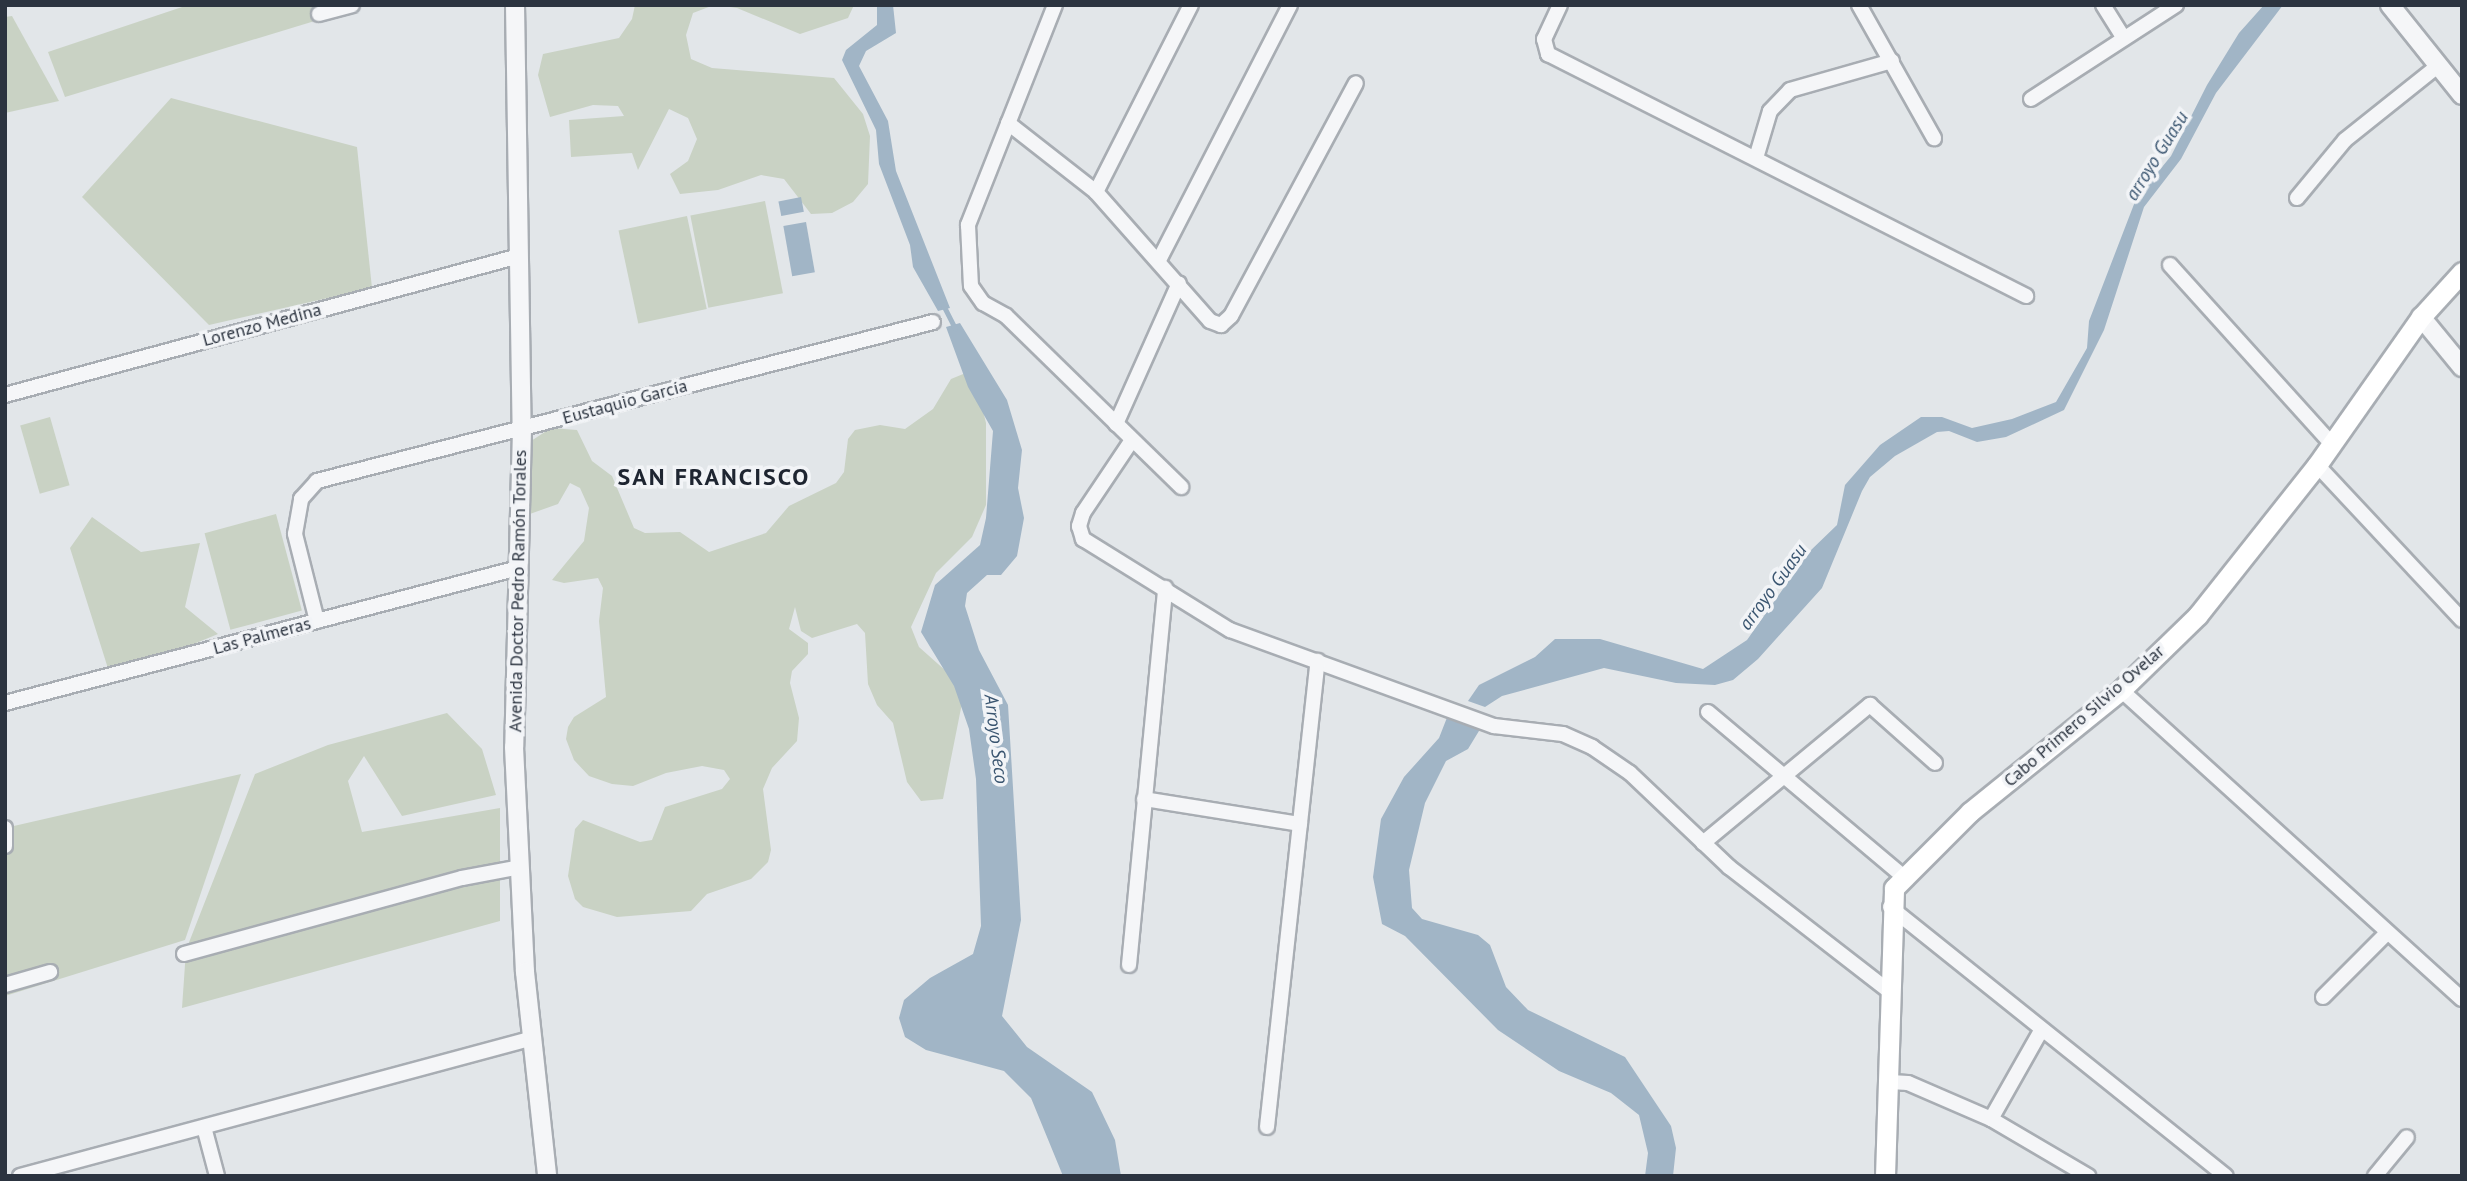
<!DOCTYPE html>
<meta charset="utf-8">
<style>
body{margin:0}
#map{position:relative;width:2467px;height:1181px;overflow:hidden;background:#e2e6e9;font-family:"PT Sans",sans-serif}
div>[style]{position:absolute}
[style*='--x']{left:calc(var(--x)*1px);top:calc(var(--y)*1px);width:calc(var(--w)*1px);rotate:calc(var(--a)*1deg)}
.green>*{inset:0;background:#c9d2c4;transform-origin:0 0}
.water>*{inset:0;background:#a1b5c6;transform-origin:0 0}
.stream>*{height:4.5px;margin:-2.25px;padding:0 2.25px;transform-origin:2.25px;border-radius:2.25px;background:#a1b5c6}
.roads{filter:drop-shadow(2px 0 #a8adb3) drop-shadow(-2px 0 #a8adb3) drop-shadow(0 2px #a8adb3) drop-shadow(0 -2px #a8adb3)}
.minor>*{height:14px;margin:-7px;padding:0 7px;transform-origin:7px;border-radius:7px;background:#f5f6f8}
.tertiary>*{height:18px;margin:-9px;padding:0 9px;transform-origin:9px;border-radius:9px;background:#f5f6f8}
.secondary>*{height:19px;margin:-9.5px;padding:0 9.5px;transform-origin:9.5px;border-radius:9.5px;background:#fff}
span{translate:-50% -50%;white-space:nowrap;text-align:center;line-height:1.15;-webkit-text-stroke:7px #f2f4f7;paint-order:stroke}
.street-label{font-size:18px;color:#2c3440}
.water-label{font-size:19px;color:#3a5570;font-style:italic}
.district-label{font-size:24px;color:#1e2531;font-weight:700;letter-spacing:2px}
.frame{position:absolute;inset:0;border:7px solid #2c3440;pointer-events:none}
</style>
<div id="map">
<div class="green">
<i style="clip-path:polygon(188px 5px,313px 5px,318px 20px,65px 97px,48px 52px)"></i>
<i style="clip-path:polygon(635px 5px,714px 5px,693px 13px,686px 35px,691px 59px,712px 68px,834px 78px,863px 114px,870px 136px,868px 184px,853px 202px,832px 213px,811px 214px,784px 179px,761px 175px,718px 190px,680px 194px,670px 174px,688px 161px,697px 139px,688px 118px,669px 109px,638px 170px,632px 153px,571px 157px,569px 120px,624px 116px,618px 106px,593px 105px,550px 117px,538px 75px,543px 54px,619px 38px,632px 19px)"></i>
<i style="clip-path:polygon(716px 5px,854px 5px,848px 18px,800px 34px,737px 8px)"></i>
<i style="clip-path:polygon(12px 16px,59px 101px,5px 113px,5px 17px)"></i>
<i style="clip-path:polygon(171px 98px,357px 147px,372px 288px,209px 325px,82px 197px)"></i>
<i style="left:765px;top:201px;width:94px;height:76px;rotate:79deg"></i>
<i style="left:687px;top:216px;width:95px;height:70px;rotate:78deg"></i>
<i style="clip-path:polygon(973px 370px,986px 423px,986px 505px,972px 537px,936px 573px,911px 627px,919px 647px,965px 688px,943px 799px,921px 801px,907px 782px,893px 723px,877px 705px,868px 684px,865px 633px,857px 624px,812px 638px,801px 631px,795px 607px,789px 629px,808px 643px,808px 654px,792px 671px,790px 683px,799px 718px,797px 741px,772px 768px,763px 789px,771px 850px,768px 862px,751px 879px,707px 894px,691px 911px,617px 917px,583px 907px,575px 899px,568px 876px,575px 829px,583px 820px,640px 842px,652px 840px,665px 807px,722px 789px,730px 779px,724px 770px,702px 766px,666px 773px,633px 786px,612px 784px,589px 776px,574px 760px,566px 739px,568px 727px,574px 717px,606px 697px,599px 621px,603px 588px,598px 578px,564px 583px,552px 580px,584px 541px,589px 508px,580px 488px,570px 483px,558px 504px,527px 515px,518px 486px,531px 441px,551px 428px,577px 430px,592px 461px,612px 476px,634px 528px,645px 533px,680px 532px,709px 552px,766px 533px,789px 506px,836px 483px,844px 472px,848px 439px,855px 430px,880px 425px,905px 429px,933px 409px,951px 379px)"></i>
<i style="left:50px;top:417px;width:71px;height:31px;rotate:74deg"></i>
<i style="left:276px;top:514px;width:100px;height:74px;rotate:75deg"></i>
<i style="clip-path:polygon(92px 517px,141px 552px,200px 543px,185px 607px,218px 634px,111px 678px,70px 548px)"></i>
<i style="clip-path:polygon(447px 713px,482px 749px,496px 795px,402px 816px,364px 756px,348px 781px,362px 832px,500px 808px,500px 921px,182px 1008px,186px 950px,255px 774px,328px 745px)"></i>
<i style="clip-path:polygon(241px 774px,185px 940px,5px 996px,5px 828px)"></i>
</div>
<div class="water">
<i style="clip-path:polygon(877px 5px,893px 5px,896px 33px,866px 51px,859px 66px,888px 121px,896px 171px,950px 308px,938px 311px,913px 267px,910px 245px,879px 164px,876px 130px,842px 60px,846px 50px,877px 25px)"></i>
<i style="clip-path:polygon(2264px 5px,2283px 5px,2216px 93px,2181px 159px,2144px 207px,2104px 330px,2064px 410px,2006px 437px,1977px 442px,1949px 431px,1937px 432px,1895px 456px,1870px 477px,1862px 491px,1822px 588px,1758px 659px,1733px 680px,1715px 685px,1676px 683px,1604px 668px,1502px 696px,1485px 707px,1468px 701px,1479px 685px,1535px 657px,1555px 639px,1600px 639px,1703px 669px,1747px 640px,1809px 552px,1837px 525px,1845px 485px,1880px 445px,1921px 417px,1942px 417px,1972px 428px,2012px 419px,2056px 402px,2087px 348px,2089px 321px,2136px 199px,2171px 156px,2207px 85px,2239px 33px)"></i>
<i style="left:801px;top:197px;width:15px;height:23px;rotate:79deg"></i>
<i style="left:806px;top:222px;width:51px;height:23px;rotate:80deg"></i>
<i style="clip-path:polygon(960px 323px,1007px 400px,1022px 450px,1018px 488px,1024px 518px,1017px 556px,1001px 575px,987px 575px,967px 593px,965px 606px,979px 650px,1008px 705px,1021px 920px,1002px 1016px,1027px 1047px,1092px 1092px,1115px 1140px,1121px 1176px,1063px 1176px,1031px 1098px,1004px 1071px,926px 1050px,905px 1037px,899px 1018px,904px 1000px,930px 978px,973px 954px,981px 926px,976px 779px,969px 729px,954px 686px,921px 632px,935px 585px,980px 545px,986px 518px,993px 431px,968px 387px,946px 327px)"></i>
<i style="clip-path:polygon(1448px 715px,1482px 726px,1468px 749px,1446px 761px,1425px 803px,1409px 870px,1412px 908px,1422px 919px,1478px 935px,1490px 945px,1506px 987px,1528px 1010px,1625px 1057px,1671px 1126px,1676px 1148px,1673px 1176px,1645px 1176px,1648px 1153px,1639px 1115px,1611px 1093px,1559px 1071px,1498px 1030px,1405px 936px,1382px 924px,1373px 877px,1381px 819px,1404px 777px,1439px 738px)"></i>
</div>
<div class="stream">
<i style="--x:943;--y:304;--w:27;--a:63"></i>
</div>
<div class="roads">
<div class="minor">
<i style="--x:1055;--y:5;--w:237;--a:111.6"></i>
<i style="--x:968;--y:225;--w:61;--a:87.2"></i>
<i style="--x:971;--y:286;--w:21;--a:55"></i>
<i style="--x:983;--y:303;--w:26;--a:29"></i>
<i style="--x:1006;--y:316;--w:245;--a:44.3"></i>
<i style="--x:1560;--y:5;--w:38;--a:115"></i>
<i style="--x:1544;--y:39;--w:16;--a:75"></i>
<i style="--x:1548;--y:54;--w:536;--a:26.85"></i>
<i style="--x:1859;--y:5;--w:153;--a:60.6"></i>
<i style="--x:2103;--y:5;--w:36;--a:58"></i>
<i style="--x:319;--y:14;--w:34;--a:-15"></i>
<i style="--x:2031;--y:99;--w:173;--a:-33"></i>
<i style="--x:1008;--y:123;--w:112;--a:38.1"></i>
<i style="--x:1096;--y:192;--w:172;--a:48.5"></i>
<i style="--x:1210;--y:321;--w:12;--a:20"></i>
<i style="--x:1221;--y:325;--w:13;--a:-42"></i>
<i style="--x:1231;--y:316;--w:264;--a:-61.8"></i>
<i style="--x:1756;--y:158;--w:49;--a:-73.4"></i>
<i style="--x:1770;--y:111;--w:29;--a:-46"></i>
<i style="--x:1790;--y:90;--w:106;--a:-15.9"></i>
<i style="--x:1096;--y:192;--w:210;--a:-63.1"></i>
<i style="--x:2297;--y:198;--w:75;--a:-50.4"></i>
<i style="--x:2345;--y:140;--w:120;--a:-38.6"></i>
<i style="--x:1159;--y:260;--w:287;--a:-62.8"></i>
<i style="--x:2170;--y:265;--w:241;--a:47.9"></i>
<i style="--x:5;--y:395;--w:532;--a:-15.13"></i>
<i style="--x:1116;--y:424;--w:154;--a:-65.9"></i>
<i style="--x:1132;--y:440;--w:88;--a:123.9"></i>
<i style="--x:1083;--y:513;--w:14;--a:107"></i>
<i style="--x:1079;--y:526;--w:14;--a:73"></i>
<i style="--x:1083;--y:539;--w:173;--a:31.8"></i>
<i style="--x:1230;--y:630;--w:281;--a:20"></i>
<i style="--x:1494;--y:726;--w:69;--a:6.6"></i>
<i style="--x:1563;--y:734;--w:32;--a:24"></i>
<i style="--x:1592;--y:747;--w:46;--a:34.4"></i>
<i style="--x:1630;--y:773;--w:137;--a:43.5"></i>
<i style="--x:1729;--y:867;--w:204;--a:37.8"></i>
<i style="--x:2317;--y:465;--w:212;--a:46.9"></i>
<i style="--x:317;--y:621;--w:90;--a:-104.2"></i>
<i style="--x:295;--y:534;--w:36;--a:-80"></i>
<i style="--x:301;--y:499;--w:24;--a:-48"></i>
<i style="--x:317;--y:481;--w:636;--a:-14.47"></i>
<i style="--x:2121;--y:690;--w:460;--a:42.2"></i>
<i style="--x:5;--y:703;--w:530;--a:-14.74"></i>
<i style="--x:1708;--y:712;--w:256;--a:40.1"></i>
<i style="--x:1144;--y:799;--w:158;--a:9.1"></i>
<i style="--x:5;--y:828;--w:18;--a:90"></i>
<i style="--x:1703;--y:843;--w:217;--a:-39.6"></i>
<i style="--x:1870;--y:705;--w:87;--a:41.7"></i>
<i style="--x:1890;--y:907;--w:430;--a:38.7"></i>
<i style="--x:184;--y:954;--w:288;--a:-15.3"></i>
<i style="--x:462;--y:878;--w:59;--a:-10.7"></i>
<i style="--x:1129;--y:965;--w:379;--a:-84.5"></i>
<i style="--x:5;--y:985;--w:47;--a:-16.1"></i>
<i style="--x:2323;--y:997;--w:89;--a:-45"></i>
<i style="--x:1890;--y:1082;--w:18;--a:3"></i>
<i style="--x:1908;--y:1083;--w:90;--a:23.4"></i>
<i style="--x:1991;--y:1119;--w:113;--a:30.4"></i>
<i style="--x:1991;--y:1119;--w:103;--a:-60.5"></i>
<i style="--x:204;--y:1127;--w:51;--a:75.1"></i>
<i style="--x:1267;--y:1127;--w:469;--a:-83.8"></i>
<i style="--x:20;--y:1176;--w:531;--a:-15.06"></i>
<i style="--x:2375;--y:1176;--w:50;--a:-50.6"></i>
</div>
<div class="tertiary">
<i style="--x:515;--y:5;--w:424;--a:89.1"></i>
<i style="--x:522;--y:429;--w:318;--a:91.4"></i>
<i style="--x:514;--y:747;--w:225;--a:87.2"></i>
<i style="--x:525;--y:972;--w:205;--a:83.8"></i>
<i style="--x:2390;--y:5;--w:115;--a:51.3"></i>
<i style="--x:2421;--y:317;--w:65;--a:50.6"></i>
</div>
<div class="secondary">
<i style="--x:1885;--y:1176;--w:288;--a:-88.2"></i>
<i style="--x:1894;--y:888;--w:107;--a:-45"></i>
<i style="--x:1970;--y:812;--w:194;--a:-38.9"></i>
<i style="--x:2121;--y:690;--w:107;--a:-44.2"></i>
<i style="--x:2198;--y:615;--w:191;--a:-51.6"></i>
<i style="--x:2317;--y:465;--w:181;--a:-54.9"></i>
<i style="--x:2421;--y:317;--w:61;--a:-47.7"></i>
</div>
</div>
<div class="street-label">
<span style="left:262px;top:325px;rotate:-15deg">Lorenzo Medina</span>
<span style="left:625px;top:402px;rotate:-15deg">Eustaquio García</span>
<span style="left:518px;top:591px;rotate:-89deg">Avenida Doctor Pedro Ramón Torales</span>
<span style="left:262px;top:636px;rotate:-15deg">Las Palmeras</span>
<span style="left:2084px;top:716px;rotate:-41deg">Cabo Primero Silvio Ovelar</span>
</div>
<div class="water-label">
<span style="left:2157px;top:156px;rotate:-58deg">arroyo Guasu</span>
<span style="left:1773px;top:587px;rotate:-54deg">arroyo Guasu</span>
<span style="left:996px;top:739px;rotate:83deg">Arroyo Seco</span>
</div>
<div class="district-label">
<span style="left:714px;top:477px">SAN FRANCISCO</span>
</div>
<div class="frame"></div>
</div>
